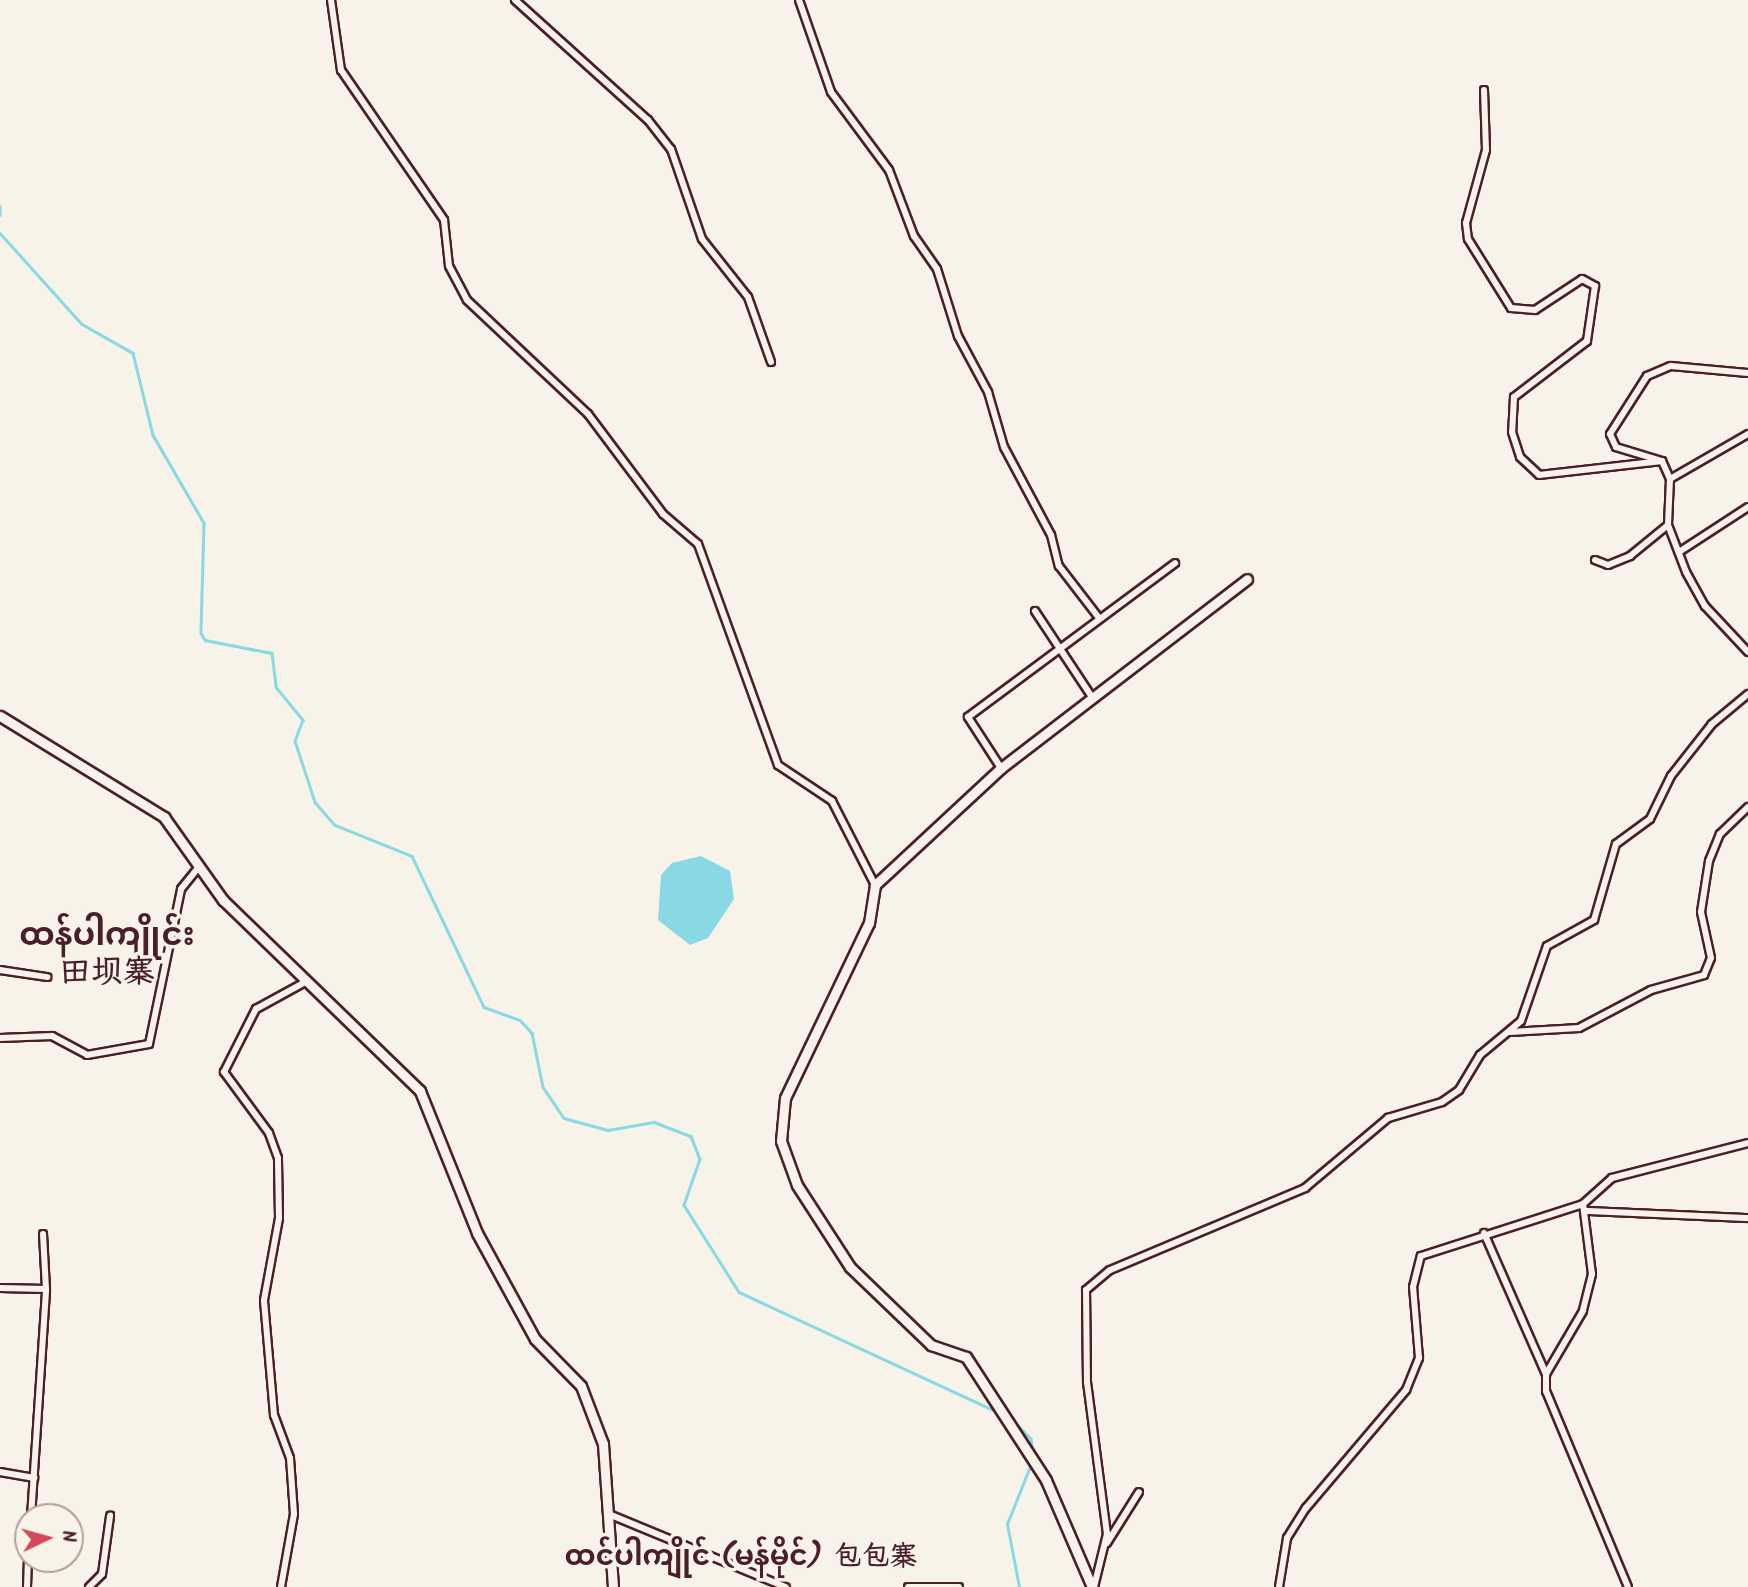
<!DOCTYPE html>
<meta charset="utf-8">
<style>
body{margin:0}
#map{position:relative;width:1748px;height:1587px;overflow:hidden;background:#f7f3e8;font-family:Kalam,"LXGW WenKai TC","Noto Sans Myanmar",sans-serif}
div>[style]{position:absolute}
[style*='--x']{left:calc(var(--x)*1px);top:calc(var(--y)*1px);width:calc(var(--w)*1px);rotate:calc(var(--a)*1deg)}
.water>*{inset:0;background:#89d9e4}
.stream>*{height:2.5px;margin:-1.25px;padding:0 1.25px;transform-origin:1.25px;border-radius:1.25px;background:#89d9e4}
.roads{filter:drop-shadow(2px 0 #4a1f2b) drop-shadow(-2px 0 #4a1f2b) drop-shadow(0 2px #4a1f2b) drop-shadow(0 -2px #4a1f2b)}
.street>*{height:6px;margin:-3px;padding:0 3px;transform-origin:3px;border-radius:3px;background:#f7f3e8}
.secondary>*{height:9px;margin:-4.5px;padding:0 4.5px;transform-origin:4.5px;border-radius:4.5px;background:#f7f3e8}
span{translate:-50% -50%;white-space:nowrap;text-align:center;line-height:1.15;-webkit-text-stroke:7px #f7f3e8;paint-order:stroke}
.quarter-label{font-size:28px;color:#4a1f2b;font-weight:700}
.district-label{font-size:32px;color:#4a1f2b;font-weight:700}
.north{position:absolute;left:14px;top:1503px;width:70px;height:70px;box-sizing:border-box;background:#f7f3e8;border:2px solid #b29e9c;border-radius:50%;rotate:85deg;font-size:19px;font-weight:700;line-height:28px;text-align:center;color:#4a1f2b}
.north::after{content:'';display:block;margin:auto;width:24px;height:32px;background:#d1495b;clip-path:polygon(50% 0,100% 100%,50% 72%,0 100%)}
</style>
<div id="map">
<div class="water">
<i style="clip-path:polygon(701px 856px,730px 871px,734px 899px,708px 938px,690px 945px,658px 920px,661px 875px,672px 863px)"></i>
</div>
<div class="stream">
<i style="--x:0;--y:206;--w:9;--a:90"></i>
<i style="--x:0;--y:233;--w:122;--a:48"></i>
<i style="--x:82;--y:324;--w:59;--a:29.6"></i>
<i style="--x:133;--y:353;--w:84;--a:76.3"></i>
<i style="--x:153;--y:435;--w:102;--a:59.9"></i>
<i style="--x:204;--y:523;--w:110;--a:91.6"></i>
<i style="--x:201;--y:633;--w:8;--a:60"></i>
<i style="--x:205;--y:640;--w:68;--a:11"></i>
<i style="--x:272;--y:653;--w:34;--a:83"></i>
<i style="--x:276;--y:687;--w:43;--a:50.7"></i>
<i style="--x:303;--y:720;--w:22;--a:111"></i>
<i style="--x:295;--y:741;--w:64;--a:71.8"></i>
<i style="--x:315;--y:802;--w:30;--a:49"></i>
<i style="--x:335;--y:825;--w:83;--a:21.9"></i>
<i style="--x:412;--y:856;--w:167;--a:64.5"></i>
<i style="--x:484;--y:1007;--w:38;--a:20"></i>
<i style="--x:520;--y:1020;--w:18;--a:47"></i>
<i style="--x:532;--y:1033;--w:55;--a:78.5"></i>
<i style="--x:543;--y:1087;--w:37;--a:56"></i>
<i style="--x:564;--y:1118;--w:46;--a:15.3"></i>
<i style="--x:608;--y:1130;--w:47;--a:-9.9"></i>
<i style="--x:654;--y:1122;--w:40;--a:21"></i>
<i style="--x:691;--y:1136;--w:25;--a:69"></i>
<i style="--x:700;--y:1159;--w:49;--a:109.2"></i>
<i style="--x:684;--y:1205;--w:103;--a:57.7"></i>
<i style="--x:739;--y:1292;--w:285;--a:24.9"></i>
<i style="--x:1010;--y:1417;--w:30;--a:46"></i>
<i style="--x:1031;--y:1439;--w:15;--a:82"></i>
<i style="--x:1019;--y:1587;--w:64;--a:-100.8"></i>
<i style="--x:1007;--y:1524;--w:65;--a:-68.2"></i>
</div>
<div class="roads">
<div class="street">
<i style="--x:331;--y:0;--w:71;--a:81.9"></i>
<i style="--x:341;--y:70;--w:182;--a:55.5"></i>
<i style="--x:444;--y:220;--w:46;--a:83.8"></i>
<i style="--x:449;--y:266;--w:38;--a:62"></i>
<i style="--x:467;--y:300;--w:166;--a:43.3"></i>
<i style="--x:588;--y:414;--w:125;--a:53.1"></i>
<i style="--x:663;--y:514;--w:46;--a:40.6"></i>
<i style="--x:698;--y:544;--w:235;--a:70.1"></i>
<i style="--x:778;--y:765;--w:65;--a:33.7"></i>
<i style="--x:832;--y:801;--w:94;--a:62.9"></i>
<i style="--x:515;--y:0;--w:179;--a:42.1"></i>
<i style="--x:648;--y:120;--w:37;--a:52"></i>
<i style="--x:671;--y:149;--w:95;--a:71"></i>
<i style="--x:702;--y:239;--w:74;--a:51.6"></i>
<i style="--x:748;--y:297;--w:69;--a:70.5"></i>
<i style="--x:799;--y:0;--w:97;--a:70.8"></i>
<i style="--x:831;--y:92;--w:97;--a:53.4"></i>
<i style="--x:889;--y:170;--w:71;--a:69.3"></i>
<i style="--x:914;--y:236;--w:40;--a:55.1"></i>
<i style="--x:937;--y:269;--w:70;--a:72.6"></i>
<i style="--x:958;--y:336;--w:64;--a:61.8"></i>
<i style="--x:988;--y:392;--w:57;--a:73.8"></i>
<i style="--x:1004;--y:447;--w:100;--a:61.9"></i>
<i style="--x:1051;--y:535;--w:32;--a:76"></i>
<i style="--x:1059;--y:566;--w:66;--a:52.4"></i>
<i style="--x:1484;--y:90;--w:60;--a:88.1"></i>
<i style="--x:1486;--y:150;--w:76;--a:105.3"></i>
<i style="--x:1466;--y:223;--w:16;--a:83"></i>
<i style="--x:1468;--y:239;--w:81;--a:58.1"></i>
<i style="--x:1511;--y:308;--w:24;--a:5"></i>
<i style="--x:1535;--y:310;--w:56;--a:-33.4"></i>
<i style="--x:1582;--y:279;--w:15;--a:28"></i>
<i style="--x:1595;--y:286;--w:56;--a:98.3"></i>
<i style="--x:1587;--y:341;--w:92;--a:142.5"></i>
<i style="--x:1514;--y:397;--w:35;--a:93"></i>
<i style="--x:1512;--y:432;--w:26;--a:72"></i>
<i style="--x:1520;--y:457;--w:26;--a:43"></i>
<i style="--x:1539;--y:475;--w:124;--a:-6.5"></i>
<i style="--x:1662;--y:461;--w:20;--a:66"></i>
<i style="--x:1670;--y:479;--w:46;--a:92.5"></i>
<i style="--x:1668;--y:525;--w:50;--a:69"></i>
<i style="--x:1686;--y:572;--w:39;--a:61"></i>
<i style="--x:1705;--y:606;--w:63;--a:46.9"></i>
<i style="--x:1662;--y:461;--w:48;--a:-163.1"></i>
<i style="--x:1616;--y:447;--w:14;--a:-115"></i>
<i style="--x:1610;--y:434;--w:69;--a:-57.5"></i>
<i style="--x:1647;--y:376;--w:26;--a:-23"></i>
<i style="--x:1671;--y:366;--w:77;--a:5.2"></i>
<i style="--x:1670;--y:479;--w:90;--a:-30"></i>
<i style="--x:1679;--y:552;--w:82;--a:-33.1"></i>
<i style="--x:1595;--y:560;--w:14;--a:21"></i>
<i style="--x:1608;--y:565;--w:24;--a:-22"></i>
<i style="--x:1630;--y:556;--w:49;--a:-39.2"></i>
<i style="--x:1035;--y:611;--w:103;--a:56.5"></i>
<i style="--x:1001;--y:768;--w:61;--a:-122.9"></i>
<i style="--x:968;--y:717;--w:258;--a:-36.6"></i>
<i style="--x:0;--y:970;--w:48;--a:8.5"></i>
<i style="--x:1510;--y:1032;--w:69;--a:-3.3"></i>
<i style="--x:1579;--y:1028;--w:81;--a:-27.8"></i>
<i style="--x:1651;--y:990;--w:55;--a:-15.8"></i>
<i style="--x:1704;--y:975;--w:18;--a:-68"></i>
<i style="--x:1711;--y:958;--w:47;--a:-102.3"></i>
<i style="--x:1701;--y:912;--w:52;--a:-81.1"></i>
<i style="--x:1709;--y:861;--w:29;--a:-68"></i>
<i style="--x:1720;--y:834;--w:39;--a:-44"></i>
<i style="--x:0;--y:1038;--w:52;--a:-2.2"></i>
<i style="--x:52;--y:1036;--w:40;--a:28"></i>
<i style="--x:87;--y:1055;--w:63;--a:-10.1"></i>
<i style="--x:149;--y:1044;--w:158;--a:-78.3"></i>
<i style="--x:181;--y:889;--w:28;--a:-51"></i>
<i style="--x:1583;--y:1204;--w:71;--a:82.7"></i>
<i style="--x:1592;--y:1274;--w:38;--a:104"></i>
<i style="--x:1583;--y:1311;--w:73;--a:120.4"></i>
<i style="--x:1546;--y:1374;--w:17;--a:90"></i>
<i style="--x:1546;--y:1391;--w:212;--a:67.3"></i>
<i style="--x:1586;--y:1211;--w:162;--a:2.5"></i>
<i style="--x:1484;--y:1233;--w:154;--a:66.3"></i>
<i style="--x:0;--y:1288;--w:46;--a:1.2"></i>
<i style="--x:0;--y:1472;--w:35;--a:10"></i>
<i style="--x:611;--y:1515;--w:189;--a:22.4"></i>
<i style="--x:31;--y:1517;--w:228;--a:-86.2"></i>
<i style="--x:46;--y:1289;--w:55;--a:-93.1"></i>
<i style="--x:1107;--y:1543;--w:60;--a:-57.9"></i>
<i style="--x:27;--y:1587;--w:28;--a:-88"></i>
<i style="--x:89;--y:1587;--w:18;--a:-45"></i>
<i style="--x:102;--y:1574;--w:59;--a:-82.1"></i>
<i style="--x:281;--y:1587;--w:74;--a:-79.9"></i>
<i style="--x:294;--y:1514;--w:56;--a:-94.1"></i>
<i style="--x:290;--y:1458;--w:46;--a:-110.4"></i>
<i style="--x:274;--y:1415;--w:115;--a:-95"></i>
<i style="--x:264;--y:1300;--w:83;--a:-79.6"></i>
<i style="--x:279;--y:1218;--w:60;--a:-91"></i>
<i style="--x:278;--y:1158;--w:27;--a:-110"></i>
<i style="--x:269;--y:1133;--w:76;--a:-126.4"></i>
<i style="--x:224;--y:1072;--w:71;--a:-63.1"></i>
<i style="--x:256;--y:1009;--w:58;--a:-28.8"></i>
<i style="--x:908;--y:1587;--w:51;--a:0"></i>
<i style="--x:1094;--y:1587;--w:55;--a:-76.2"></i>
<i style="--x:1107;--y:1534;--w:152;--a:-97.5"></i>
<i style="--x:1087;--y:1383;--w:93;--a:-90.6"></i>
<i style="--x:1086;--y:1290;--w:31;--a:-40"></i>
<i style="--x:1110;--y:1270;--w:212;--a:-22.8"></i>
<i style="--x:1305;--y:1188;--w:109;--a:-40.1"></i>
<i style="--x:1388;--y:1118;--w:56;--a:-16.5"></i>
<i style="--x:1442;--y:1102;--w:21;--a:-35"></i>
<i style="--x:1459;--y:1090;--w:41;--a:-59"></i>
<i style="--x:1480;--y:1055;--w:53;--a:-39.7"></i>
<i style="--x:1521;--y:1021;--w:79;--a:-70.9"></i>
<i style="--x:1547;--y:946;--w:54;--a:-29"></i>
<i style="--x:1594;--y:920;--w:79;--a:-73.9"></i>
<i style="--x:1616;--y:844;--w:42;--a:-36.3"></i>
<i style="--x:1650;--y:819;--w:48;--a:-64"></i>
<i style="--x:1671;--y:776;--w:66;--a:-51.7"></i>
<i style="--x:1712;--y:724;--w:47;--a:-39.8"></i>
<i style="--x:1279;--y:1587;--w:50;--a:-80.7"></i>
<i style="--x:1287;--y:1538;--w:36;--a:-58"></i>
<i style="--x:1306;--y:1508;--w:155;--a:-49.7"></i>
<i style="--x:1406;--y:1390;--w:35;--a:-68"></i>
<i style="--x:1419;--y:1358;--w:71;--a:-94.8"></i>
<i style="--x:1413;--y:1287;--w:32;--a:-76"></i>
<i style="--x:1421;--y:1256;--w:170;--a:-17.8"></i>
<i style="--x:1583;--y:1204;--w:39;--a:-42"></i>
<i style="--x:1612;--y:1178;--w:140;--a:-14.4"></i>
</div>
<div class="secondary">
<i style="--x:0;--y:716;--w:193;--a:31.6"></i>
<i style="--x:164;--y:817;--w:102;--a:54.6"></i>
<i style="--x:223;--y:900;--w:274;--a:44.1"></i>
<i style="--x:420;--y:1091;--w:153;--a:68.1"></i>
<i style="--x:477;--y:1233;--w:121;--a:61.3"></i>
<i style="--x:535;--y:1339;--w:66;--a:45.6"></i>
<i style="--x:581;--y:1386;--w:62;--a:69.2"></i>
<i style="--x:603;--y:1444;--w:143;--a:86"></i>
<i style="--x:1092;--y:1587;--w:116;--a:-113.3"></i>
<i style="--x:1046;--y:1480;--w:147;--a:-123"></i>
<i style="--x:966;--y:1357;--w:37;--a:-161"></i>
<i style="--x:931;--y:1345;--w:112;--a:-136.1"></i>
<i style="--x:850;--y:1267;--w:98;--a:-122.9"></i>
<i style="--x:797;--y:1185;--w:47;--a:-110"></i>
<i style="--x:781;--y:1141;--w:43;--a:-84.7"></i>
<i style="--x:785;--y:1098;--w:194;--a:-64.4"></i>
<i style="--x:869;--y:923;--w:38;--a:-81"></i>
<i style="--x:875;--y:885;--w:172;--a:-42.9"></i>
<i style="--x:1001;--y:768;--w:310;--a:-37.5"></i>
</div>
</div>
<div class="quarter-label">
<span style="left:741px;top:1558px">ထင်ပါကျိုင် (မန်မိုင်) 包包寨</span>
</div>
<div class="district-label">
<span style="left:107px;top:956px">ထန်ပါကျိုင်း<br>田坝寨</span>
</div>
<div class="north">N</div>
</div>
